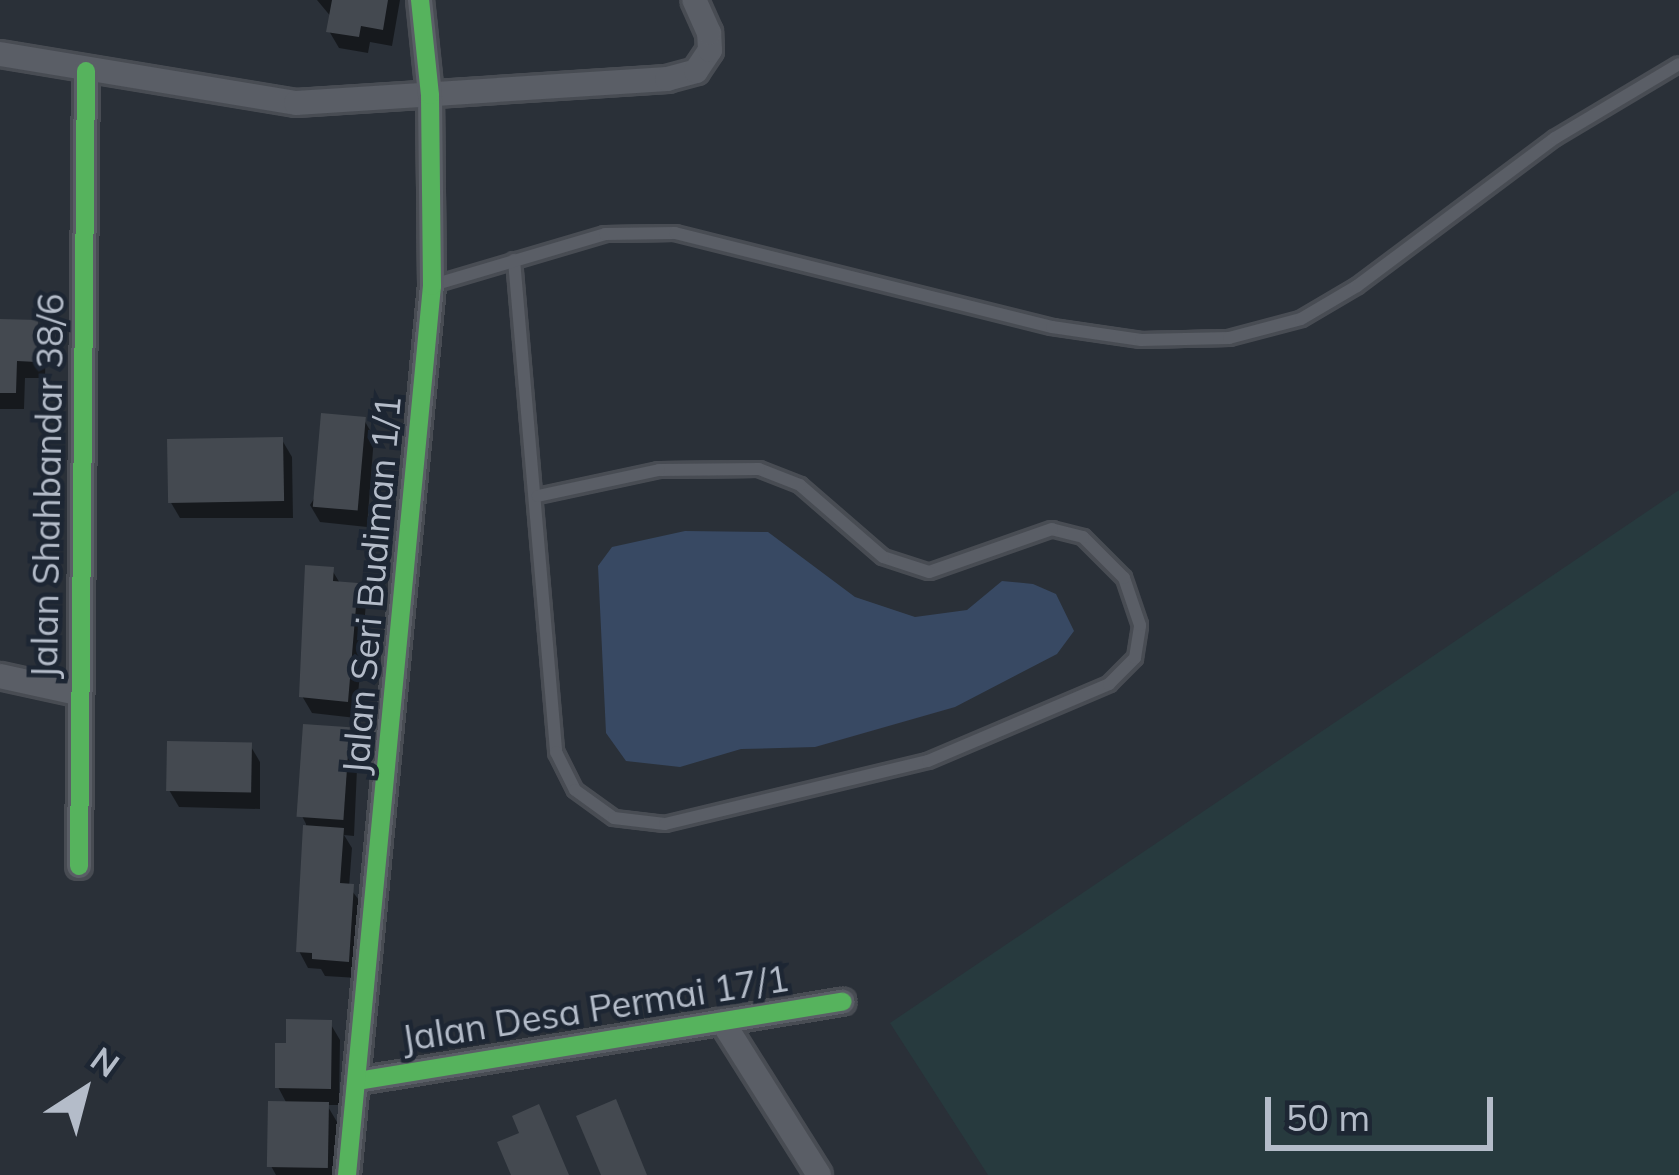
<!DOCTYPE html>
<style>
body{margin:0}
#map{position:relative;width:1679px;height:1175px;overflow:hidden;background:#2a3038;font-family:Mulish,sans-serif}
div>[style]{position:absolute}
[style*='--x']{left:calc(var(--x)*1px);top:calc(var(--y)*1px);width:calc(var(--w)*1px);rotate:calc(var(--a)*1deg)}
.green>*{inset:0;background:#273a3e}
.water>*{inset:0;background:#384963}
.shadow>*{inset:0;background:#0007}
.building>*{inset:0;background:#444950;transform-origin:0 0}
.roads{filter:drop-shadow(3px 0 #484c53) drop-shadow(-3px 0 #484c53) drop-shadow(0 3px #484c53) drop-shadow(0 -3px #484c53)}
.service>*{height:12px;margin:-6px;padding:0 6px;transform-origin:6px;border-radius:6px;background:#5a5e66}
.minor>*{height:24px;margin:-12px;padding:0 12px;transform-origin:12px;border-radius:12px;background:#5a5e66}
.cycleway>*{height:18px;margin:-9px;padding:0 9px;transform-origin:9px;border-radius:9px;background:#56b35d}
span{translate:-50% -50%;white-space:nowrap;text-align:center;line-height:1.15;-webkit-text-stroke:9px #1d2633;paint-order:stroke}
.street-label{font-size:36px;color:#b4bcc9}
.north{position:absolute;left:24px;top:1031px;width:120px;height:120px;-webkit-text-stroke:9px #1d2633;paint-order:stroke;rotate:36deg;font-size:33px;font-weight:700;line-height:48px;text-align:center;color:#b4bcc9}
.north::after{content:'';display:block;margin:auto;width:42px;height:54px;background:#b4bcc9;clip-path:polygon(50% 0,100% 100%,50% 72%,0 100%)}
.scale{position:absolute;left:1265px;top:1097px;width:228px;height:54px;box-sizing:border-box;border:6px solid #b4bcc9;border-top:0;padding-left:15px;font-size:36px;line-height:42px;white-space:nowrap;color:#b4bcc9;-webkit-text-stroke:9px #1d2633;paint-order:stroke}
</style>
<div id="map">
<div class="green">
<i style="clip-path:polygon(1679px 490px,1679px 1175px,988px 1175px,890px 1023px)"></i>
</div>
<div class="water">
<i style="clip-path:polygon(685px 531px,768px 532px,855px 597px,915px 617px,967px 610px,1002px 581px,1033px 584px,1056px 594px,1074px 631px,1057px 654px,955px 707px,815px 747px,741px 749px,680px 767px,626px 761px,606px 733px,598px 566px,612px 547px)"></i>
</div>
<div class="shadow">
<i style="clip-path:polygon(317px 0,400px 0,392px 46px,370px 42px,368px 53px,339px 48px,329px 31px,332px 18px)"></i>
<i style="clip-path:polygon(0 322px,36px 323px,46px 340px,45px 378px,25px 378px,24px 409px,0 409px)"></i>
<i style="clip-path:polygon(364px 420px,374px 437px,367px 527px,320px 522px,310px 505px)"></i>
<i style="clip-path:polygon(282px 440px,292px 457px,293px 518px,180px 518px,170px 501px)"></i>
<i style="clip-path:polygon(332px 570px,341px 585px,356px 586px,366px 603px,356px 718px,312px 713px,302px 696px)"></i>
<i style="clip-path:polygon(348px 730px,358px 747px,354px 836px,344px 835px,352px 848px,349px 887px,362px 904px,358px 978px,325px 976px,321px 969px,308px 968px,299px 951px,306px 824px,302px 816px)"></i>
<i style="clip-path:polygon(250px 745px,260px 762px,260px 809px,179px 807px,169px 790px)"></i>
<i style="clip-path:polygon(330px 1023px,340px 1040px,339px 1105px,327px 1105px,337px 1122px,337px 1175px,276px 1175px,271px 1166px,287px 1104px,278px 1087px,289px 1046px)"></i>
</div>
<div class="building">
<i style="clip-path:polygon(332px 0,388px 0,383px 30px,361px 26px,359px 37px,326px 32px)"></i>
<i style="clip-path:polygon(0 319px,38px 320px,37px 362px,17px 361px,16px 393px,0 393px)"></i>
<i style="left:321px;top:413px;width:45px;height:94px;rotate:5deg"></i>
<i style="left:283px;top:437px;width:64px;height:116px;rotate:89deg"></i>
<i style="clip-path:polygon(305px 565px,334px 567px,333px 581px,358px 583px,348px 702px,299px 697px)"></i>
<i style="left:303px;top:724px;width:47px;height:93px;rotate:4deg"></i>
<i style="left:167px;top:741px;width:85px;height:50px;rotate:1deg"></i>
<i style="clip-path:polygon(303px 825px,344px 828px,340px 883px,354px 884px,349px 962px,312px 959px,312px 953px,296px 952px)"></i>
<i style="clip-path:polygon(286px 1019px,332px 1020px,331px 1089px,275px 1088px,275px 1043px,286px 1043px)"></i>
<i style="clip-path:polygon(616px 1099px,647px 1175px,601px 1175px,576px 1116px)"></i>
<i style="left:268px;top:1101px;width:61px;height:66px;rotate:1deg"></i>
<i style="clip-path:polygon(539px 1104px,569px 1175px,511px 1175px,497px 1142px,519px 1133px,512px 1116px)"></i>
</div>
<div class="roads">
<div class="service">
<i style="--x:514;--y:260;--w:494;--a:85.1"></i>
<i style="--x:556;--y:752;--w:42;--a:63.4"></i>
<i style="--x:575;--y:790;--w:48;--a:35.7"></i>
<i style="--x:614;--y:818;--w:51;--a:6.7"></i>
<i style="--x:665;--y:824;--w:270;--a:-13.5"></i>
<i style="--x:928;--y:761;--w:197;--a:-23"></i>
<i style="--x:1109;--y:684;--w:37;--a:-45"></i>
<i style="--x:1135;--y:658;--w:33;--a:-81"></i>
<i style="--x:1140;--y:625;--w:50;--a:-108.8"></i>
<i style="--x:1124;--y:578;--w:58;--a:-135"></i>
<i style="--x:1083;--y:537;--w:32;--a:-166"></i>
<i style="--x:1052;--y:529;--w:130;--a:160.7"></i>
<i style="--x:929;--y:572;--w:48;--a:-161.9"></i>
<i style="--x:883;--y:557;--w:110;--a:-139.1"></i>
<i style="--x:800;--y:485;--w:44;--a:-158.7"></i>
<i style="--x:759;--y:469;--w:100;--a:179.4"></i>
<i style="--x:659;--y:470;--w:124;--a:167.9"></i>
<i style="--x:433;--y:285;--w:179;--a:-16.5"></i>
<i style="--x:605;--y:234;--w:70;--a:-0.8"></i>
<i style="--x:675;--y:233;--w:389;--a:14"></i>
<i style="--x:1052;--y:327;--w:90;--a:8.3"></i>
<i style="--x:1141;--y:340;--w:88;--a:-1.3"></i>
<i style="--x:1229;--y:338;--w:74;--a:-14.8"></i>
<i style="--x:1301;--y:319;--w:65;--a:-30.5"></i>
<i style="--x:1357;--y:286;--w:247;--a:-36.8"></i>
<i style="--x:1555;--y:138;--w:144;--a:-30.8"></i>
</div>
<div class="minor">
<i style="--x:0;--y:54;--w:300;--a:9.4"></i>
<i style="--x:296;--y:103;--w:372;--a:-3.7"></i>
<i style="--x:667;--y:79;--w:30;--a:-15"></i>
<i style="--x:696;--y:71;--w:25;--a:-56"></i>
<i style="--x:710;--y:50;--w:17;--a:-93"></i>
<i style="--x:709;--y:33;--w:36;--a:-114"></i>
<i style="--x:0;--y:676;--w:79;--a:12.4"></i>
<i style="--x:79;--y:866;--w:795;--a:-89.5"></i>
<i style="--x:722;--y:1021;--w:182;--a:57.8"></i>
<i style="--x:358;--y:1081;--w:491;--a:-9.3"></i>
<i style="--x:347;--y:1175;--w:893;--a:-84.54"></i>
<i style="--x:432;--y:286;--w:191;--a:-90.6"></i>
<i style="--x:430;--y:95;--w:96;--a:-96"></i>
</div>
</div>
<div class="cycleway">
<i style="--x:79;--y:866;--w:795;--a:-89.5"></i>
<i style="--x:358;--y:1081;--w:491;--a:-9.3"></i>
<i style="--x:347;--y:1175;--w:893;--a:-84.54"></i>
<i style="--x:432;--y:286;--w:191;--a:-90.6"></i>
<i style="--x:430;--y:95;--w:96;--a:-96"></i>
</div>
<div class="street-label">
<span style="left:47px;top:486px;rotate:-89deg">Jalan Shahbandar 38/6</span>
<span style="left:371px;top:585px;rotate:-85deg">Jalan Seri Budiman 1/1</span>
<span style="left:595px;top:1008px;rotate:-9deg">Jalan Desa Permai 17/1</span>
</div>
<div class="north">N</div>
<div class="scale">50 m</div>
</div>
